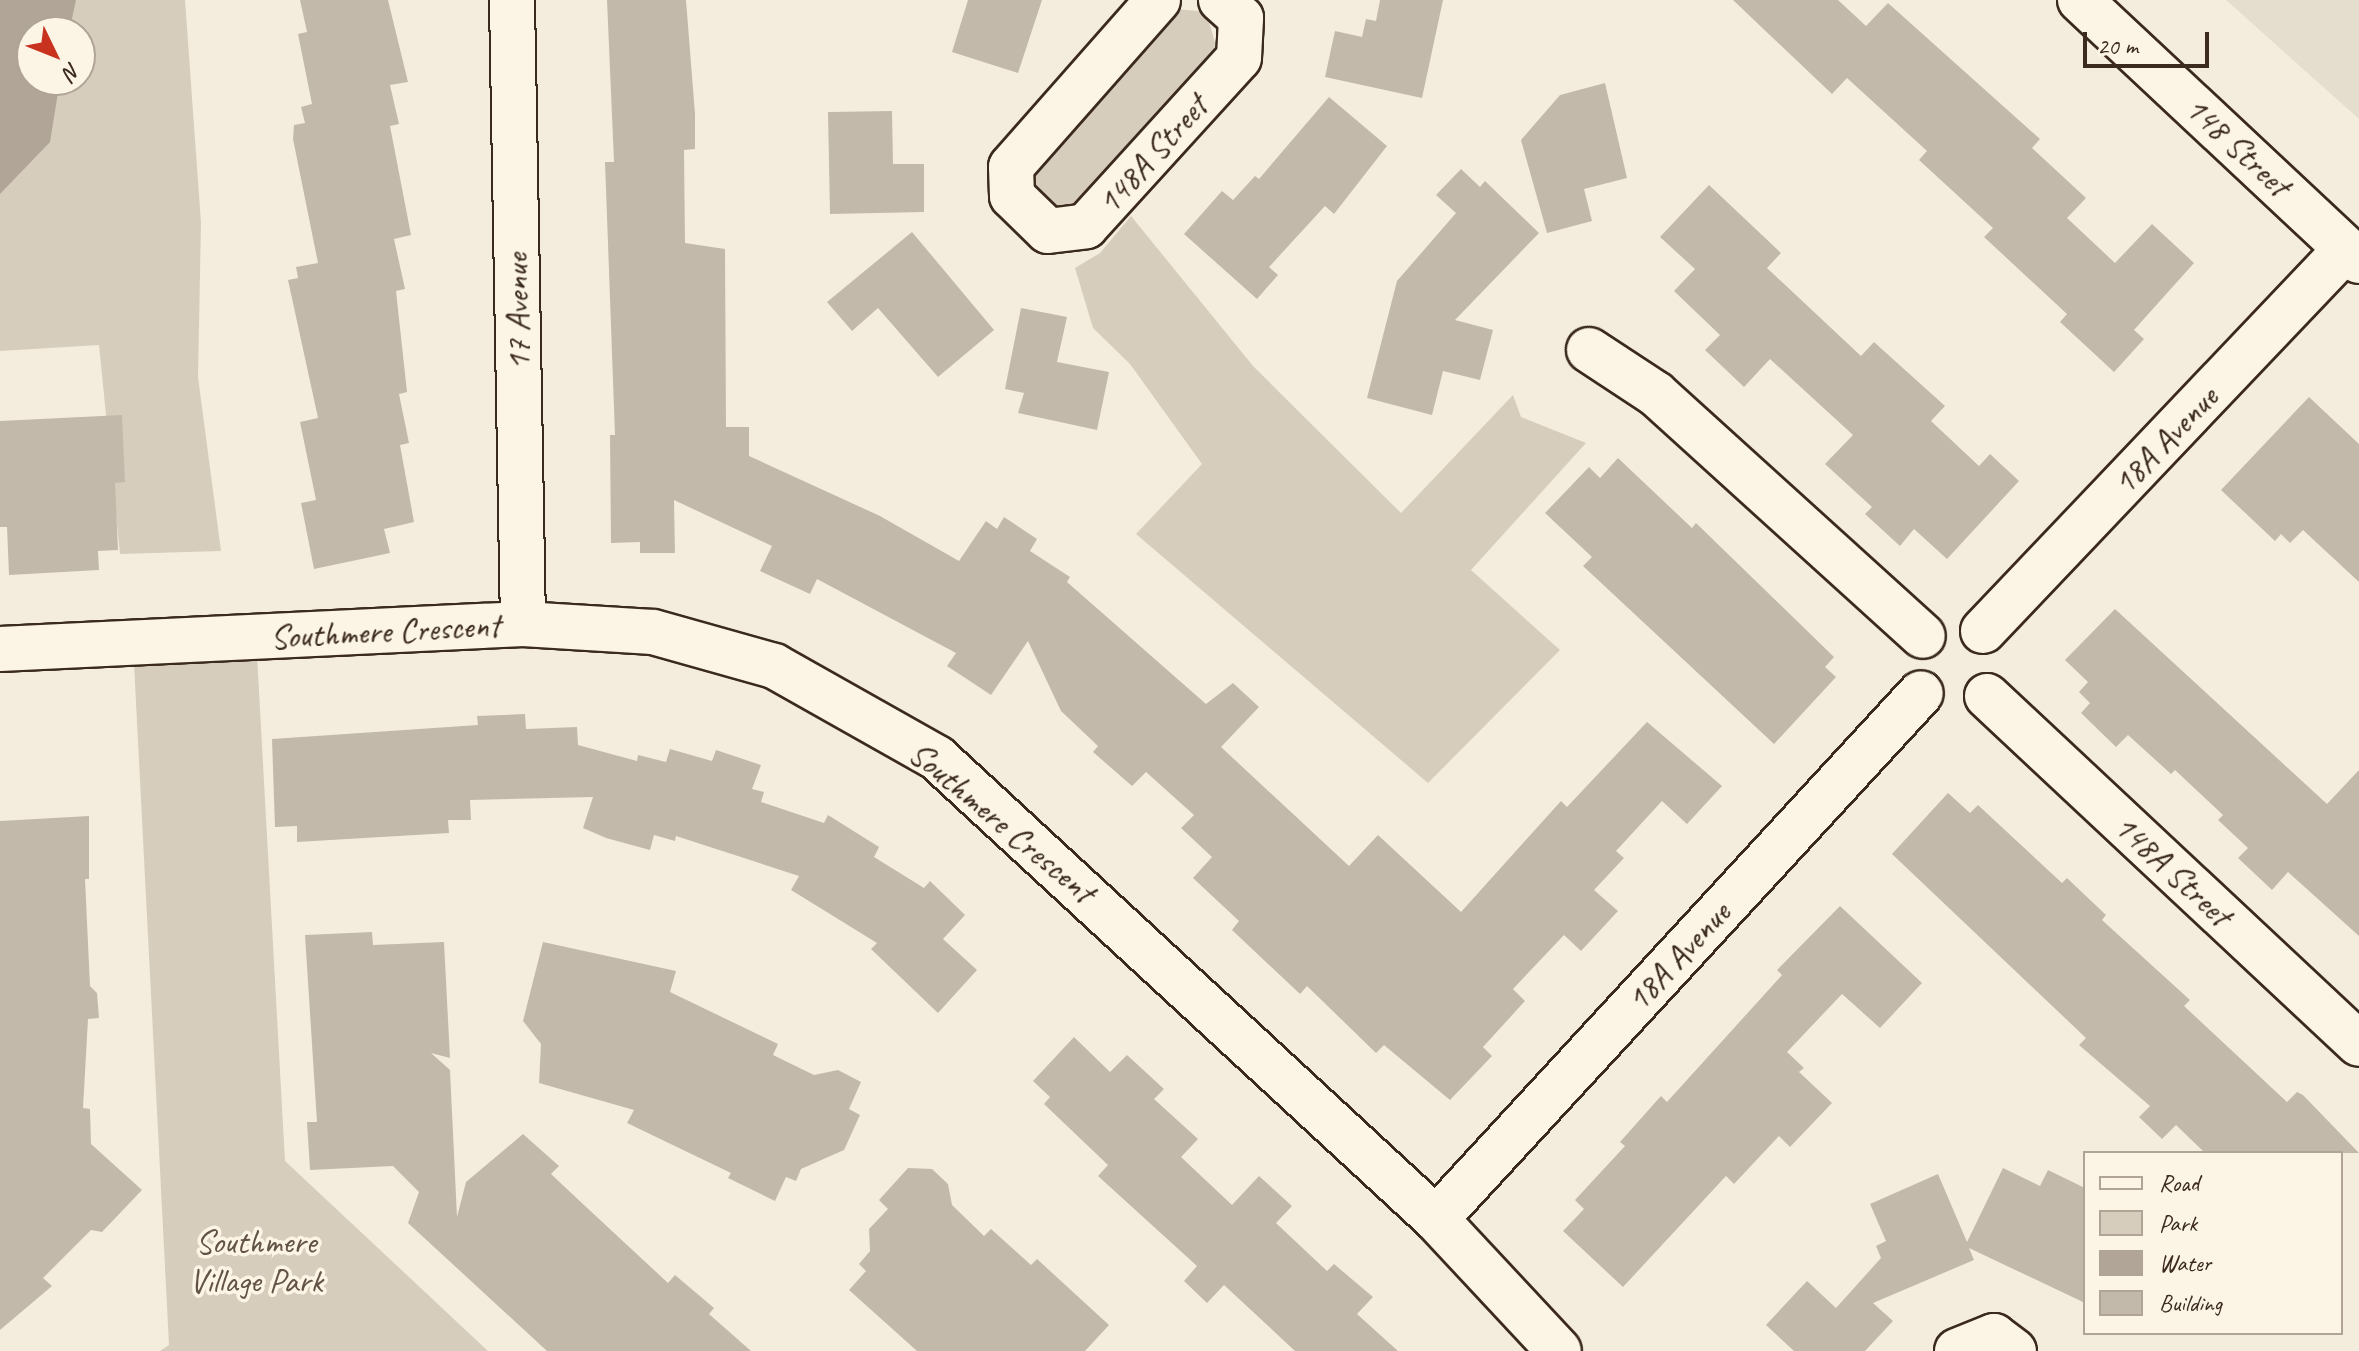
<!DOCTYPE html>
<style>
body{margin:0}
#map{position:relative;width:2359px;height:1351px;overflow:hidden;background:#f4eddd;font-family:Caveat,sans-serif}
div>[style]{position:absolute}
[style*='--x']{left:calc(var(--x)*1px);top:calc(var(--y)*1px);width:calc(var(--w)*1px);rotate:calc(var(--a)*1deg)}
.built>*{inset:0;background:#e5ddce}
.green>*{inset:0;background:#d6cdbd}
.water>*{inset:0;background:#b0a596}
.building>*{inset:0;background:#c3b9aa}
.roads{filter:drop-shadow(2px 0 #3b2a1e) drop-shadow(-2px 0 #3b2a1e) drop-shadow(0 2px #3b2a1e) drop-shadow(0 -2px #3b2a1e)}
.street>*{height:44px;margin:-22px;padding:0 22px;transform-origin:22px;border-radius:22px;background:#fcf5e5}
.secondary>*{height:44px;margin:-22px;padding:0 22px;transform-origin:22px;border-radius:22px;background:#fcf5e5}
span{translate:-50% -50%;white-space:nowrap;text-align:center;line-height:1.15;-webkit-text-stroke:7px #fcf5e5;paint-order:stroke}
.street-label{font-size:34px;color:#3b2a1e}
.park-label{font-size:34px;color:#625346}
.legend{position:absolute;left:2083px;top:1151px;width:260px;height:184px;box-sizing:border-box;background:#fcf5e5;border:2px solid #afa495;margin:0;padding:10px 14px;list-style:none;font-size:24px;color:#3b2a1e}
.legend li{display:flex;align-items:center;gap:16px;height:40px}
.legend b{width:40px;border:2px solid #afa495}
.north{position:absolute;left:16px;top:16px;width:80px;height:80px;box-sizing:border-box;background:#fcf5e5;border:2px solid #afa495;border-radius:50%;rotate:133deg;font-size:22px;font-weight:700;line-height:32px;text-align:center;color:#3b2a1e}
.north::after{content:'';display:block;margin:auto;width:28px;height:36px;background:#c8321e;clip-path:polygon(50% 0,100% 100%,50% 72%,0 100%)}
.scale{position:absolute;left:2083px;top:32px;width:126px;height:36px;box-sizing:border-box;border:4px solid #3b2a1e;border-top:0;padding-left:10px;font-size:24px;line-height:28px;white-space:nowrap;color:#3b2a1e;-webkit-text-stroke:6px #fcf5e5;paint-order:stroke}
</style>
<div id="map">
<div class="built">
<i style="clip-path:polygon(2226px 0,2359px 0,2359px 119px)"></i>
</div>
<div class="green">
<i style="clip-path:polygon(evenodd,0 0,185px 0,201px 223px,198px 377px,221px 551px,120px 554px,99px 345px,0 351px,0 0,32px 32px,80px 32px,80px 80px,32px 80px,32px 32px)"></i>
<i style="clip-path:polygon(1175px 9px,1198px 11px,1208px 18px,1215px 43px,1213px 54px,1075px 211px,1032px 208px,1029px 167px)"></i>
<i style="clip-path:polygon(1131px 216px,1253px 366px,1401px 513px,1513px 395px,1521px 417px,1586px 443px,1471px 570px,1560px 650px,1428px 783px,1136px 534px,1202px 464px,1130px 364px,1093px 328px,1075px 268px,1100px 253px)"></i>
<i style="clip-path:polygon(256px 637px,285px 1161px,488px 1351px,160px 1351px,169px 1345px,133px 644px)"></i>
</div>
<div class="water">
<i style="clip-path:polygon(0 0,76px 0,69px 32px,32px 32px,32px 80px,60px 80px,50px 142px,0 194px)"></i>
</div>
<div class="building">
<i style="clip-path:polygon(300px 0,388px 0,408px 82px,390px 85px,399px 124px,390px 126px,411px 235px,394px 239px,405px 289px,396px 291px,407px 392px,399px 394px,409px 443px,400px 445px,414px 522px,384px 529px,390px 553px,314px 569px,301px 503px,316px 500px,300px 422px,318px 418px,288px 280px,298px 278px,296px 267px,318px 263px,293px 139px,294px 125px,305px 123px,301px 107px,312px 104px,298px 34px,307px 32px)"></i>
<i style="clip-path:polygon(607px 0,686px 0,695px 114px,695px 149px,684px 150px,685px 243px,725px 249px,726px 427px,749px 427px,749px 456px,880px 516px,959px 561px,986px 521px,997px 529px,1004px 517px,1037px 539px,1030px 551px,1070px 577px,1067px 582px,1206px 704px,1233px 683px,1259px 707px,1221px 747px,1349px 866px,1378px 835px,1461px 912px,1561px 801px,1567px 807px,1647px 722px,1722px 786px,1687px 824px,1662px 801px,1616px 851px,1624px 858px,1594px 890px,1618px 911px,1581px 951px,1564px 935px,1513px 989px,1525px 1001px,1483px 1047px,1492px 1056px,1450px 1100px,1384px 1045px,1376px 1053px,1307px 986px,1300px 994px,1232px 930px,1239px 921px,1193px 878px,1212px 857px,1181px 828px,1194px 815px,1146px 772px,1132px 786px,1093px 752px,1098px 746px,1061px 711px,1028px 641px,991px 695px,947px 666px,956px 653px,817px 579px,810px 594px,760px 571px,772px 546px,674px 500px,675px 553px,640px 553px,640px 542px,611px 543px,610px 435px,615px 435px,605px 162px,614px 162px)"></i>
<i style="clip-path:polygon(968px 0,1042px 0,1018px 73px,952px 52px)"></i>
<i style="clip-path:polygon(1380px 0,1443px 0,1422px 98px,1325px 77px,1335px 31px,1362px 37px,1366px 19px,1376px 21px)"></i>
<i style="clip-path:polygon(1733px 0,1838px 0,1866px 26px,1888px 3px,2040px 139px,2032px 148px,2086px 198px,2067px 218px,2115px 263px,2152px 224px,2194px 263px,2134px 330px,2144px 339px,2114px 372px,2060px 322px,2067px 314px,1984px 237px,1993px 228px,1919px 160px,1927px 151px,1847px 78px,1832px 94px)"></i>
<i style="clip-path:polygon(1605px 83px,1627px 178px,1584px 189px,1592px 221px,1547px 233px,1521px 140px,1560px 95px)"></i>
<i style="clip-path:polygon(1329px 97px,1387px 146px,1334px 214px,1325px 206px,1269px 267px,1278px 275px,1257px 299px,1184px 234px,1222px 191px,1233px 200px,1255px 176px,1259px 179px)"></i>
<i style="clip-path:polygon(892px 111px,893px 164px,924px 164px,924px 212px,830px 214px,828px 112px)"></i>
<i style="clip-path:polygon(1461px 169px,1480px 187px,1485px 181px,1539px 233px,1455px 320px,1493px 330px,1480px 380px,1443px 371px,1432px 415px,1367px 398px,1397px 281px,1456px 213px,1436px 195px)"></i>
<i style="clip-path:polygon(1709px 185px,1781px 253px,1767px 268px,1861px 356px,1874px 342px,1945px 406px,1931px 421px,1979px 466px,1990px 454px,2019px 481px,1947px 559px,1914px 529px,1900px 546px,1865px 514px,1872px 507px,1825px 464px,1853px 435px,1770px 359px,1744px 387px,1705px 350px,1720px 335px,1674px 291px,1695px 269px,1660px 237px)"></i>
<i style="clip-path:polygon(912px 232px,994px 330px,938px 377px,878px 308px,852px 331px,827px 302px)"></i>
<i style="clip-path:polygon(1021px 308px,1067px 317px,1057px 362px,1109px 372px,1097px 430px,1018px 413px,1024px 393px,1005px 389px)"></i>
<i style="clip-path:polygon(2309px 397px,2359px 444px,2359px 582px,2303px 530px,2290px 543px,2281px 534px,2275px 541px,2221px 490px)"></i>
<i style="clip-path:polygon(122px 415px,125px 482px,115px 483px,118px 550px,98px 551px,99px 570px,9px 575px,7px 527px,0 527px,0 421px)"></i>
<i style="clip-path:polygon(1618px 458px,1692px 528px,1696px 523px,1834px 657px,1825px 667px,1836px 677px,1774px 744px,1583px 566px,1592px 557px,1545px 513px,1589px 467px,1600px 478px)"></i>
<i style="clip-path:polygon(2115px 609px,2327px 804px,2359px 770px,2359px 936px,2288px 872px,2272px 890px,2238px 858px,2248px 848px,2218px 820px,2223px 815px,2175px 770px,2171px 774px,2128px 735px,2116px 747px,2081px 713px,2090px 703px,2079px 692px,2088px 682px,2065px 660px)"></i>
<i style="clip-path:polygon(525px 714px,526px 729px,577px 727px,578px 745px,637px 761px,638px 755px,666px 762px,670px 749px,712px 761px,716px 750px,761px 765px,752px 789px,764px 792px,761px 802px,824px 823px,828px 815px,879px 847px,874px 857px,924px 888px,930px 881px,965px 915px,943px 939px,977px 970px,938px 1013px,871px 949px,877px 943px,791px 890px,799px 876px,676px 836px,675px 841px,654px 835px,650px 850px,606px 838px,583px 828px,593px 797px,470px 800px,471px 820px,448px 820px,449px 833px,297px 842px,297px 826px,275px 827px,272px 739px,478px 725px,477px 716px)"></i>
<i style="clip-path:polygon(1948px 793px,1970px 813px,1978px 805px,2062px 883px,2067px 878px,2106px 915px,2102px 920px,2190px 1000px,2184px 1006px,2287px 1102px,2297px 1092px,2303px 1095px,2359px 1153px,2205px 1153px,2176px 1125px,2162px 1139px,2139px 1117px,2150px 1106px,2079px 1045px,2086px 1038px,1892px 854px)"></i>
<i style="clip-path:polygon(89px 816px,89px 879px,85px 879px,90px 986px,97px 993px,99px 1018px,88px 1019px,83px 1108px,90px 1109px,91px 1144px,142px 1190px,102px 1232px,91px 1230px,43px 1278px,52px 1286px,0 1330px,0 821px)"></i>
<i style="clip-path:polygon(1840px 906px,1922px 983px,1880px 1028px,1842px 994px,1787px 1052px,1804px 1068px,1799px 1072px,1832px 1103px,1790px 1147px,1779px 1136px,1734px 1184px,1726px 1176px,1623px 1287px,1563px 1231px,1584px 1209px,1575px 1200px,1625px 1146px,1620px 1142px,1661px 1096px,1667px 1102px,1782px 975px,1777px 970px)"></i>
<i style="clip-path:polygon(372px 932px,373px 945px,444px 942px,450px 1058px,431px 1053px,450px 1070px,457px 1217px,466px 1182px,523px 1134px,559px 1166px,551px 1174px,584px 1205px,668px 1283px,675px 1275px,714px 1308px,709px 1314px,751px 1351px,547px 1351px,408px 1223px,419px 1192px,393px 1166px,310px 1170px,307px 1122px,317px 1122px,305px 935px)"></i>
<i style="clip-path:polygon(543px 942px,676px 971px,670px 992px,778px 1044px,773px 1055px,814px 1075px,838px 1070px,861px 1082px,849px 1109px,860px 1115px,844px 1150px,801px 1169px,796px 1181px,786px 1177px,775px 1201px,728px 1178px,731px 1173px,627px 1123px,634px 1110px,539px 1083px,541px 1044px,523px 1021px)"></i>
<i style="clip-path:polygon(1074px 1037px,1110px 1072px,1127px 1055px,1164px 1089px,1154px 1099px,1198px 1139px,1181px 1157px,1232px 1205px,1259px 1176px,1292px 1206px,1276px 1223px,1327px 1271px,1334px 1264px,1373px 1297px,1357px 1314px,1398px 1351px,1295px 1351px,1224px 1285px,1207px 1303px,1184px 1281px,1197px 1266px,1098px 1176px,1108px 1165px,1044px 1104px,1050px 1097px,1033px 1081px)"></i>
<i style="clip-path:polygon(908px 1168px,932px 1169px,948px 1184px,952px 1205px,984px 1236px,991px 1229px,1031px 1265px,1037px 1259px,1109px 1325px,1085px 1351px,917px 1351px,849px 1290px,866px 1271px,859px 1264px,870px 1251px,869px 1229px,888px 1209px,879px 1200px)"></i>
<i style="clip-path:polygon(2003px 1168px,2040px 1186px,2048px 1170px,2085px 1188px,2085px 1303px,1969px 1248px,1974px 1260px,1873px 1303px,1893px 1321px,1865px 1351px,1794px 1351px,1766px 1325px,1807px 1281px,1836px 1308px,1881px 1258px,1876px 1246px,1886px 1241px,1870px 1204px,1938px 1174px,1967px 1242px)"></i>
</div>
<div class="roads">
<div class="street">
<i style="--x:512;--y:0;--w:624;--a:88.99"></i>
<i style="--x:1158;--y:0;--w:222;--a:131.4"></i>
<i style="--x:1011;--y:167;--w:29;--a:88"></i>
<i style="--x:1012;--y:196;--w:50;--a:44.2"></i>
<i style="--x:1048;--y:231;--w:38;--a:-7"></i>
<i style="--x:1086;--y:226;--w:227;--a:-47.7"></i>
<i style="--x:1239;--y:58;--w:40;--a:-87.1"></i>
<i style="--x:1241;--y:18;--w:27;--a:-138"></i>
<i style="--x:1589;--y:350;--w:80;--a:33.3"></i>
<i style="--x:1656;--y:394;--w:360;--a:42.2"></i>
<i style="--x:1983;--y:631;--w:527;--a:-46.46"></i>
<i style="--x:0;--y:649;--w:524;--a:-2.74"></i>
<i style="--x:523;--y:624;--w:130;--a:3.5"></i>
<i style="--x:653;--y:632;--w:126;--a:15.7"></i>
<i style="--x:774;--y:666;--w:187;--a:29.4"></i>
<i style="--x:937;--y:758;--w:679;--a:42.73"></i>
<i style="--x:1436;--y:1219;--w:180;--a:47"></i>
<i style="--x:1987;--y:696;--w:509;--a:43.09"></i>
<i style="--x:1436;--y:1219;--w:715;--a:-47.32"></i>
<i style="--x:1957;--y:1351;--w:40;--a:-22"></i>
<i style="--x:1994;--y:1336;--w:25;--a:37"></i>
</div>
<div class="secondary">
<i style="--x:2080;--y:0;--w:382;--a:43.1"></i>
</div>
</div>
<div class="street-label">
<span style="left:2238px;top:146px;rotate:43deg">148 Street</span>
<span style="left:1152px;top:154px;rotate:-48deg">148A Street</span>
<span style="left:517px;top:312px;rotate:-91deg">17 Avenue</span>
<span style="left:2165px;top:440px;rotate:-46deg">18A Avenue</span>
<span style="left:385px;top:631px;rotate:-3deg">Southmere Crescent</span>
<span style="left:1002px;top:822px;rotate:40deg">Southmere Crescent</span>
<span style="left:2173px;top:870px;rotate:43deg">148A Street</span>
<span style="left:1678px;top:956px;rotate:-47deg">18A Avenue</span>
</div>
<div class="park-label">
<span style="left:256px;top:1261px">Southmere<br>Village Park</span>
</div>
<ul class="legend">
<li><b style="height:10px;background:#fcf5e5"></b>Road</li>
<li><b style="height:22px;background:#d6cdbd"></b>Park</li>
<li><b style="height:22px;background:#b0a596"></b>Water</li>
<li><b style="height:22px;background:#c3b9aa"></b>Building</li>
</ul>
<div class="north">N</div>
<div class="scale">20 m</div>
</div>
